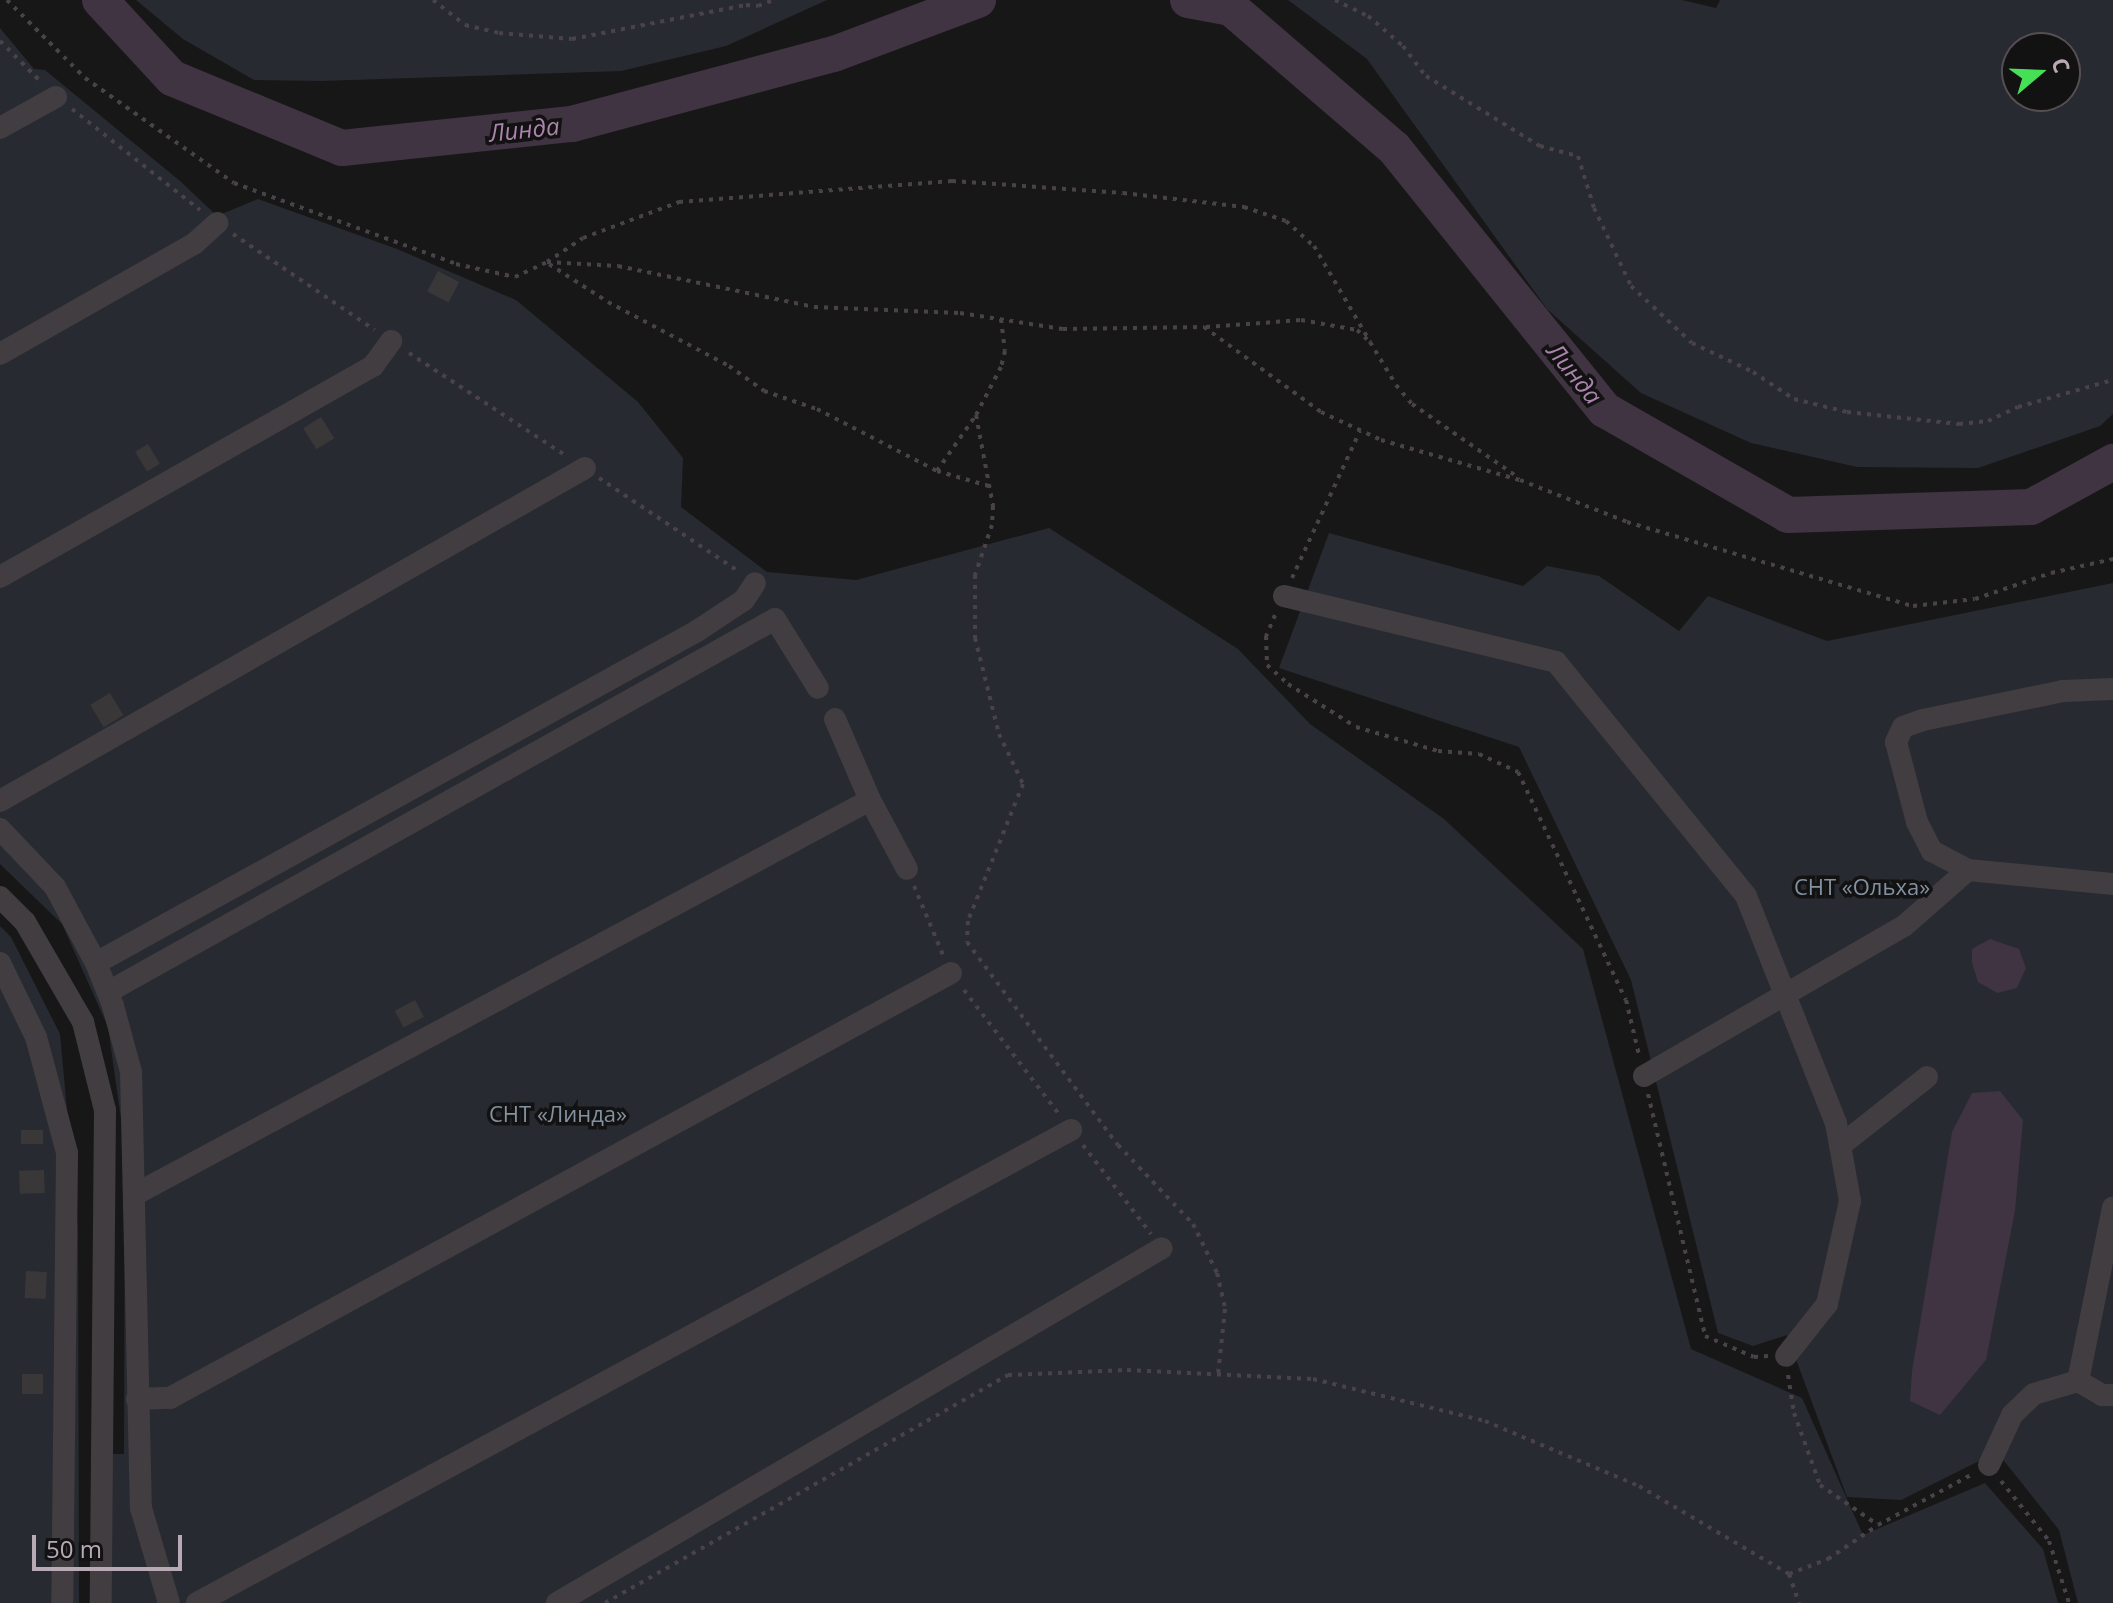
<!DOCTYPE html>
<meta charset="utf-8">
<style>
body{margin:0}
#map{position:relative;width:2113px;height:1603px;overflow:hidden;background:#181717;font-family:"Open Sans",sans-serif}
div>[style]{position:absolute}
[style*='--x']{left:calc(var(--x)*1px);top:calc(var(--y)*1px);width:calc(var(--w)*1px);rotate:calc(var(--a)*1deg)}
.green>*{inset:0;background:#272a30}
.water>*{inset:0;background:#403342}
.river>*{height:36px;margin:-18px;padding:0 18px;transform-origin:18px;border-radius:18px;background:#403342}
.building>*{inset:0;background:#3a3739;transform-origin:0 0}
.path>*{height:4px;margin-top:-2px;transform-origin:0;background:repeating-linear-gradient(90deg,#494248 0 4px,transparent 0 10px)}
.minor>*{height:22px;margin:-11px;padding:0 11px;transform-origin:11px;border-radius:11px;background:#423d40}
span{translate:-50% -50%;white-space:nowrap;text-align:center;line-height:1.15;-webkit-text-stroke:7px #131212;paint-order:stroke}
.park-label{font-size:22px;color:#8391a0}
.water-label{font-size:24px;color:#ab84ae;font-style:italic}
.north{position:absolute;left:2001px;top:32px;width:80px;height:80px;box-sizing:border-box;background:#131212;border:2px solid #554f53;border-radius:50%;rotate:71deg;font-size:22px;font-weight:700;line-height:32px;text-align:center;color:#b7aab5}
.north::after{content:'';display:block;margin:auto;width:28px;height:36px;background:#46e057;clip-path:polygon(50% 0,100% 100%,50% 72%,0 100%)}
.scale{position:absolute;left:32px;top:1535px;width:150px;height:36px;box-sizing:border-box;border:4px solid #b7aab5;border-top:0;padding-left:10px;font-size:24px;line-height:28px;white-space:nowrap;color:#b7aab5;-webkit-text-stroke:6px #131212;paint-order:stroke}
</style>
<div id="map">
<div class="green">
<i style="clip-path:polygon(136px 0,827px 0,726px 46px,621px 71px,321px 81px,254px 80px,183px 39px)"></i>
<i style="clip-path:polygon(evenodd,1288px 0,1682px 0,1716px 8px,1720px 0,2113px 0,2113px 414px,2100px 426px,1978px 468px,1857px 467px,1751px 443px,1641px 393px,1547px 309px,1367px 59px,1288px 0,2017px 48px,2065px 48px,2065px 96px,2017px 96px,2017px 48px)"></i>
<i style="clip-path:polygon(0 28px,34px 69px,45px 70px,180px 181px,217px 216px,258px 199px,397px 249px,516px 300px,638px 402px,683px 458px,681px 507px,767px 572px,856px 580px,1049px 528px,1238px 649px,1310px 724px,1444px 819px,1583px 949px,1691px 1349px,1802px 1398px,1863px 1535px,1985px 1483px,2043px 1549px,2058px 1603px,106px 1603px,107px 1454px,124px 1454px,125px 1147px,108px 1027px,62px 924px,0 864px)"></i>
<i style="clip-path:polygon(1329px 533px,1523px 586px,1547px 566px,1599px 576px,1679px 631px,1708px 596px,1827px 641px,2113px 583px,2113px 1603px,2078px 1603px,2059px 1530px,1997px 1452px,1901px 1500px,1847px 1497px,1787px 1335px,1753px 1346px,1718px 1333px,1631px 980px,1519px 747px,1279px 668px)"></i>
<i style="clip-path:polygon(0 926px,11px 937px,60px 1034px,78px 1229px,79px 1603px,0 1603px)"></i>
</div>
<div class="water">
<i style="clip-path:polygon(1990px 939px,2019px 949px,2026px 968px,2017px 988px,1997px 993px,1978px 982px,1972px 963px,1972px 949px)"></i>
<i style="clip-path:polygon(2000px 1091px,2023px 1120px,2015px 1211px,1986px 1360px,1940px 1415px,1910px 1401px,1912px 1371px,1952px 1132px,1972px 1093px)"></i>
</div>
<div class="river">
<i style="--x:100;--y:0;--w:106;--a:47.3"></i>
<i style="--x:172;--y:78;--w:184;--a:22.4"></i>
<i style="--x:342;--y:148;--w:231;--a:-6"></i>
<i style="--x:572;--y:124;--w:271;--a:-15"></i>
<i style="--x:834;--y:54;--w:154;--a:-20.6"></i>
<i style="--x:1188;--y:0;--w:44;--a:10.5"></i>
<i style="--x:1231;--y:8;--w:215;--a:40.7"></i>
<i style="--x:1394;--y:148;--w:336;--a:51.2"></i>
<i style="--x:1605;--y:410;--w:211;--a:29.8"></i>
<i style="--x:1788;--y:515;--w:243;--a:-1.9"></i>
<i style="--x:2031;--y:507;--w:94;--a:-28.8"></i>
</div>
<div class="building">
<i style="left:438px;top:271px;width:24px;height:23px;rotate:28deg"></i>
<i style="left:321px;top:417px;width:25px;height:21px;rotate:58deg"></i>
<i style="left:148px;top:444px;width:23px;height:15px;rotate:59deg"></i>
<i style="left:110px;top:693px;width:26px;height:23px;rotate:59deg"></i>
<i style="left:415px;top:1000px;width:19px;height:23px;rotate:62deg"></i>
<i style="left:43px;top:1130px;width:14px;height:22px;rotate:90deg"></i>
<i style="left:44px;top:1170px;width:23px;height:25px;rotate:88deg"></i>
<i style="left:26px;top:1271px;width:21px;height:27px;rotate:3deg"></i>
<i style="left:22px;top:1374px;width:21px;height:20px"></i>
</div>
<div class="path">
<i style="--x:7;--y:0;--w:110;--a:45"></i>
<i style="--x:85;--y:78;--w:182;--a:35.2"></i>
<i style="--x:234;--y:183;--w:236;--a:20"></i>
<i style="--x:456;--y:264;--w:60;--a:12.4"></i>
<i style="--x:515;--y:277;--w:35;--a:-25"></i>
<i style="--x:547;--y:262;--w:43;--a:-33.7"></i>
<i style="--x:583;--y:238;--w:103;--a:-20.6"></i>
<i style="--x:679;--y:202;--w:274;--a:-4.4"></i>
<i style="--x:952;--y:181;--w:171;--a:4"></i>
<i style="--x:1123;--y:193;--w:122;--a:6.6"></i>
<i style="--x:1244;--y:207;--w:44;--a:18.4"></i>
<i style="--x:1286;--y:221;--w:38;--a:42"></i>
<i style="--x:1314;--y:246;--w:111;--a:59.7"></i>
<i style="--x:433;--y:0;--w:41;--a:38"></i>
<i style="--x:465;--y:25;--w:35;--a:13"></i>
<i style="--x:499;--y:33;--w:73;--a:4.7"></i>
<i style="--x:572;--y:39;--w:177;--a:-11.1"></i>
<i style="--x:746;--y:5;--w:12;--a:5"></i>
<i style="--x:758;--y:6;--w:17;--a:-21"></i>
<i style="--x:1335;--y:0;--w:37;--a:26"></i>
<i style="--x:1368;--y:16;--w:46;--a:40.6"></i>
<i style="--x:1403;--y:46;--w:38;--a:53"></i>
<i style="--x:1426;--y:76;--w:134;--a:31.6"></i>
<i style="--x:1540;--y:146;--w:39;--a:15"></i>
<i style="--x:1578;--y:156;--w:54;--a:72.9"></i>
<i style="--x:1594;--y:208;--w:86;--a:64.6"></i>
<i style="--x:1631;--y:286;--w:83;--a:43.1"></i>
<i style="--x:1692;--y:343;--w:68;--a:25.4"></i>
<i style="--x:1753;--y:372;--w:49;--a:33.4"></i>
<i style="--x:1794;--y:399;--w:55;--a:13.8"></i>
<i style="--x:1847;--y:412;--w:113;--a:6.1"></i>
<i style="--x:1959;--y:424;--w:29;--a:-6"></i>
<i style="--x:1988;--y:421;--w:33;--a:-25"></i>
<i style="--x:2018;--y:407;--w:99;--a:-15.9"></i>
<i style="--x:0;--y:41;--w:58;--a:45"></i>
<i style="--x:72;--y:109;--w:163;--a:38.3"></i>
<i style="--x:233;--y:234;--w:171;--a:34.1"></i>
<i style="--x:547;--y:262;--w:71;--a:3.2"></i>
<i style="--x:618;--y:266;--w:200;--a:11.8"></i>
<i style="--x:814;--y:307;--w:146;--a:2.4"></i>
<i style="--x:960;--y:313;--w:104;--a:8.8"></i>
<i style="--x:1063;--y:329;--w:141;--a:-0.8"></i>
<i style="--x:1204;--y:327;--w:145;--a:36"></i>
<i style="--x:1321;--y:412;--w:66;--a:25"></i>
<i style="--x:1381;--y:440;--w:145;--a:16.1"></i>
<i style="--x:1520;--y:480;--w:115;--a:21.4"></i>
<i style="--x:1627;--y:522;--w:298;--a:16.4"></i>
<i style="--x:1913;--y:606;--w:62;--a:-6.4"></i>
<i style="--x:1975;--y:599;--w:80;--a:-18.9"></i>
<i style="--x:2051;--y:573;--w:64;--a:-12.7"></i>
<i style="--x:549;--y:264;--w:70;--a:32.8"></i>
<i style="--x:608;--y:302;--w:137;--a:27.9"></i>
<i style="--x:729;--y:366;--w:43;--a:35.5"></i>
<i style="--x:764;--y:391;--w:56;--a:18.8"></i>
<i style="--x:817;--y:409;--w:135;--a:27.3"></i>
<i style="--x:937;--y:471;--w:54;--a:16.1"></i>
<i style="--x:1001;--y:319;--w:32;--a:83"></i>
<i style="--x:1005;--y:351;--w:16;--a:104"></i>
<i style="--x:1001;--y:367;--w:54;--a:117.5"></i>
<i style="--x:976;--y:415;--w:93;--a:79.4"></i>
<i style="--x:993;--y:506;--w:19;--a:93"></i>
<i style="--x:992;--y:525;--w:53;--a:108.8"></i>
<i style="--x:975;--y:575;--w:63;--a:90"></i>
<i style="--x:975;--y:638;--w:99;--a:76"></i>
<i style="--x:999;--y:734;--w:55;--a:64.4"></i>
<i style="--x:1023;--y:784;--w:148;--a:111.9"></i>
<i style="--x:968;--y:921;--w:21;--a:93"></i>
<i style="--x:967;--y:942;--w:253;--a:53.4"></i>
<i style="--x:1118;--y:1145;--w:109;--a:46.5"></i>
<i style="--x:1193;--y:1224;--w:55;--a:63.9"></i>
<i style="--x:1217;--y:1273;--w:37;--a:77"></i>
<i style="--x:1225;--y:1309;--w:66;--a:96.1"></i>
<i style="--x:1206;--y:327;--w:95;--a:-4.2"></i>
<i style="--x:1301;--y:320;--w:57;--a:10.1"></i>
<i style="--x:1357;--y:330;--w:18;--a:43"></i>
<i style="--x:1370;--y:342;--w:50;--a:58.8"></i>
<i style="--x:1396;--y:385;--w:25;--a:50"></i>
<i style="--x:1412;--y:404;--w:126;--a:34.7"></i>
<i style="--x:409;--y:353;--w:186;--a:33.2"></i>
<i style="--x:937;--y:471;--w:68;--a:-55.1"></i>
<i style="--x:599;--y:478;--w:167;--a:33.8"></i>
<i style="--x:1292;--y:578;--w:162;--a:-65.2"></i>
<i style="--x:1275;--y:615;--w:23;--a:113"></i>
<i style="--x:1266;--y:636;--w:29;--a:88"></i>
<i style="--x:1267;--y:665;--w:28;--a:42"></i>
<i style="--x:1288;--y:684;--w:80;--a:32.3"></i>
<i style="--x:1356;--y:727;--w:85;--a:16.3"></i>
<i style="--x:1438;--y:751;--w:41;--a:4.2"></i>
<i style="--x:1479;--y:754;--w:43;--a:24.8"></i>
<i style="--x:1518;--y:772;--w:252;--a:64.7"></i>
<i style="--x:1626;--y:1000;--w:57;--a:76.7"></i>
<i style="--x:914;--y:886;--w:75;--a:67.2"></i>
<i style="--x:964;--y:990;--w:155;--a:52.6"></i>
<i style="--x:1648;--y:1094;--w:249;--a:76.7"></i>
<i style="--x:1705;--y:1336;--w:53;--a:23.2"></i>
<i style="--x:1754;--y:1357;--w:14;--a:-4"></i>
<i style="--x:1083;--y:1145;--w:112;--a:52.6"></i>
<i style="--x:1788;--y:1375;--w:38;--a:81"></i>
<i style="--x:1794;--y:1413;--w:77;--a:70.1"></i>
<i style="--x:1820;--y:1485;--w:70;--a:34.6"></i>
<i style="--x:2001;--y:1481;--w:77;--a:51.3"></i>
<i style="--x:2049;--y:1541;--w:65;--a:72.1"></i>
<i style="--x:1789;--y:1574;--w:31;--a:71"></i>
<i style="--x:605;--y:1603;--w:463;--a:-29.5"></i>
<i style="--x:1008;--y:1375;--w:119;--a:-2.4"></i>
<i style="--x:1127;--y:1370;--w:186;--a:2.8"></i>
<i style="--x:1313;--y:1379;--w:177;--a:13.7"></i>
<i style="--x:1485;--y:1421;--w:167;--a:22.9"></i>
<i style="--x:1639;--y:1486;--w:174;--a:30.4"></i>
<i style="--x:1789;--y:1574;--w:42;--a:-21"></i>
<i style="--x:1828;--y:1559;--w:60;--a:-34.2"></i>
<i style="--x:1878;--y:1525;--w:106;--a:-28.3"></i>
</div>
<div class="minor">
<i style="--x:0;--y:128;--w:64;--a:-29"></i>
<i style="--x:0;--y:354;--w:224;--a:-29.6"></i>
<i style="--x:195;--y:243;--w:30;--a:-42"></i>
<i style="--x:0;--y:577;--w:429;--a:-29.5"></i>
<i style="--x:373;--y:366;--w:31;--a:-54"></i>
<i style="--x:1284;--y:596;--w:280;--a:13.6"></i>
<i style="--x:1556;--y:662;--w:301;--a:50.9"></i>
<i style="--x:1746;--y:896;--w:244;--a:68.4"></i>
<i style="--x:1836;--y:1123;--w:79;--a:79.8"></i>
<i style="--x:1850;--y:1201;--w:106;--a:102.6"></i>
<i style="--x:1827;--y:1304;--w:66;--a:128.3"></i>
<i style="--x:2113;--y:689;--w:50;--a:177.7"></i>
<i style="--x:2063;--y:691;--w:143;--a:168.3"></i>
<i style="--x:1923;--y:720;--w:21;--a:161"></i>
<i style="--x:1903;--y:727;--w:17;--a:115"></i>
<i style="--x:1896;--y:742;--w:83;--a:75.3"></i>
<i style="--x:1917;--y:822;--w:33;--a:63"></i>
<i style="--x:1932;--y:851;--w:41;--a:27.8"></i>
<i style="--x:1968;--y:870;--w:146;--a:5.5"></i>
<i style="--x:835;--y:719;--w:88;--a:66.6"></i>
<i style="--x:870;--y:800;--w:78;--a:61.8"></i>
<i style="--x:0;--y:801;--w:673;--a:-29.65"></i>
<i style="--x:0;--y:829;--w:80;--a:46.5"></i>
<i style="--x:55;--y:887;--w:86;--a:61.7"></i>
<i style="--x:96;--y:963;--w:46;--a:68.4"></i>
<i style="--x:113;--y:1006;--w:68;--a:74.7"></i>
<i style="--x:131;--y:1072;--w:436;--a:88.7"></i>
<i style="--x:141;--y:1508;--w:99;--a:73.6"></i>
<i style="--x:0;--y:897;--w:35;--a:45"></i>
<i style="--x:25;--y:922;--w:116;--a:59.9"></i>
<i style="--x:83;--y:1022;--w:91;--a:76"></i>
<i style="--x:105;--y:1110;--w:493;--a:90.5"></i>
<i style="--x:0;--y:963;--w:82;--a:64.1"></i>
<i style="--x:36;--y:1037;--w:120;--a:75"></i>
<i style="--x:67;--y:1153;--w:450;--a:90.6"></i>
<i style="--x:96;--y:963;--w:687;--a:-28.92"></i>
<i style="--x:697;--y:631;--w:56;--a:-33.4"></i>
<i style="--x:744;--y:600;--w:20;--a:-57"></i>
<i style="--x:108;--y:992;--w:764;--a:-29.21"></i>
<i style="--x:775;--y:619;--w:81;--a:58.1"></i>
<i style="--x:1644;--y:1076;--w:300;--a:-30"></i>
<i style="--x:1904;--y:926;--w:85;--a:-41.2"></i>
<i style="--x:1840;--y:1146;--w:111;--a:-38.4"></i>
<i style="--x:134;--y:1195;--w:835;--a:-28.22"></i>
<i style="--x:2078;--y:1381;--w:177;--a:-78.6"></i>
<i style="--x:137;--y:1399;--w:33;--a:-2"></i>
<i style="--x:170;--y:1398;--w:889;--a:-28.55"></i>
<i style="--x:1989;--y:1465;--w:55;--a:-65.3"></i>
<i style="--x:2012;--y:1415;--w:30;--a:-44"></i>
<i style="--x:2034;--y:1394;--w:46;--a:-16.5"></i>
<i style="--x:2078;--y:1381;--w:28;--a:30"></i>
<i style="--x:2102;--y:1395;--w:11;--a:0"></i>
<i style="--x:197;--y:1603;--w:994;--a:-28.42"></i>
<i style="--x:557;--y:1603;--w:701;--a:-30.4"></i>
</div>
<div class="park-label">
<span style="left:1862px;top:887px">СНТ «Ольха»</span>
<span style="left:558px;top:1114px">СНТ «Линда»</span>
</div>
<div class="water-label">
<span style="left:524px;top:129px;rotate:-6deg">Линда</span>
<span style="left:1575px;top:373px;rotate:51deg">Линда</span>
</div>
<div class="north">С</div>
<div class="scale">50 m</div>
</div>
